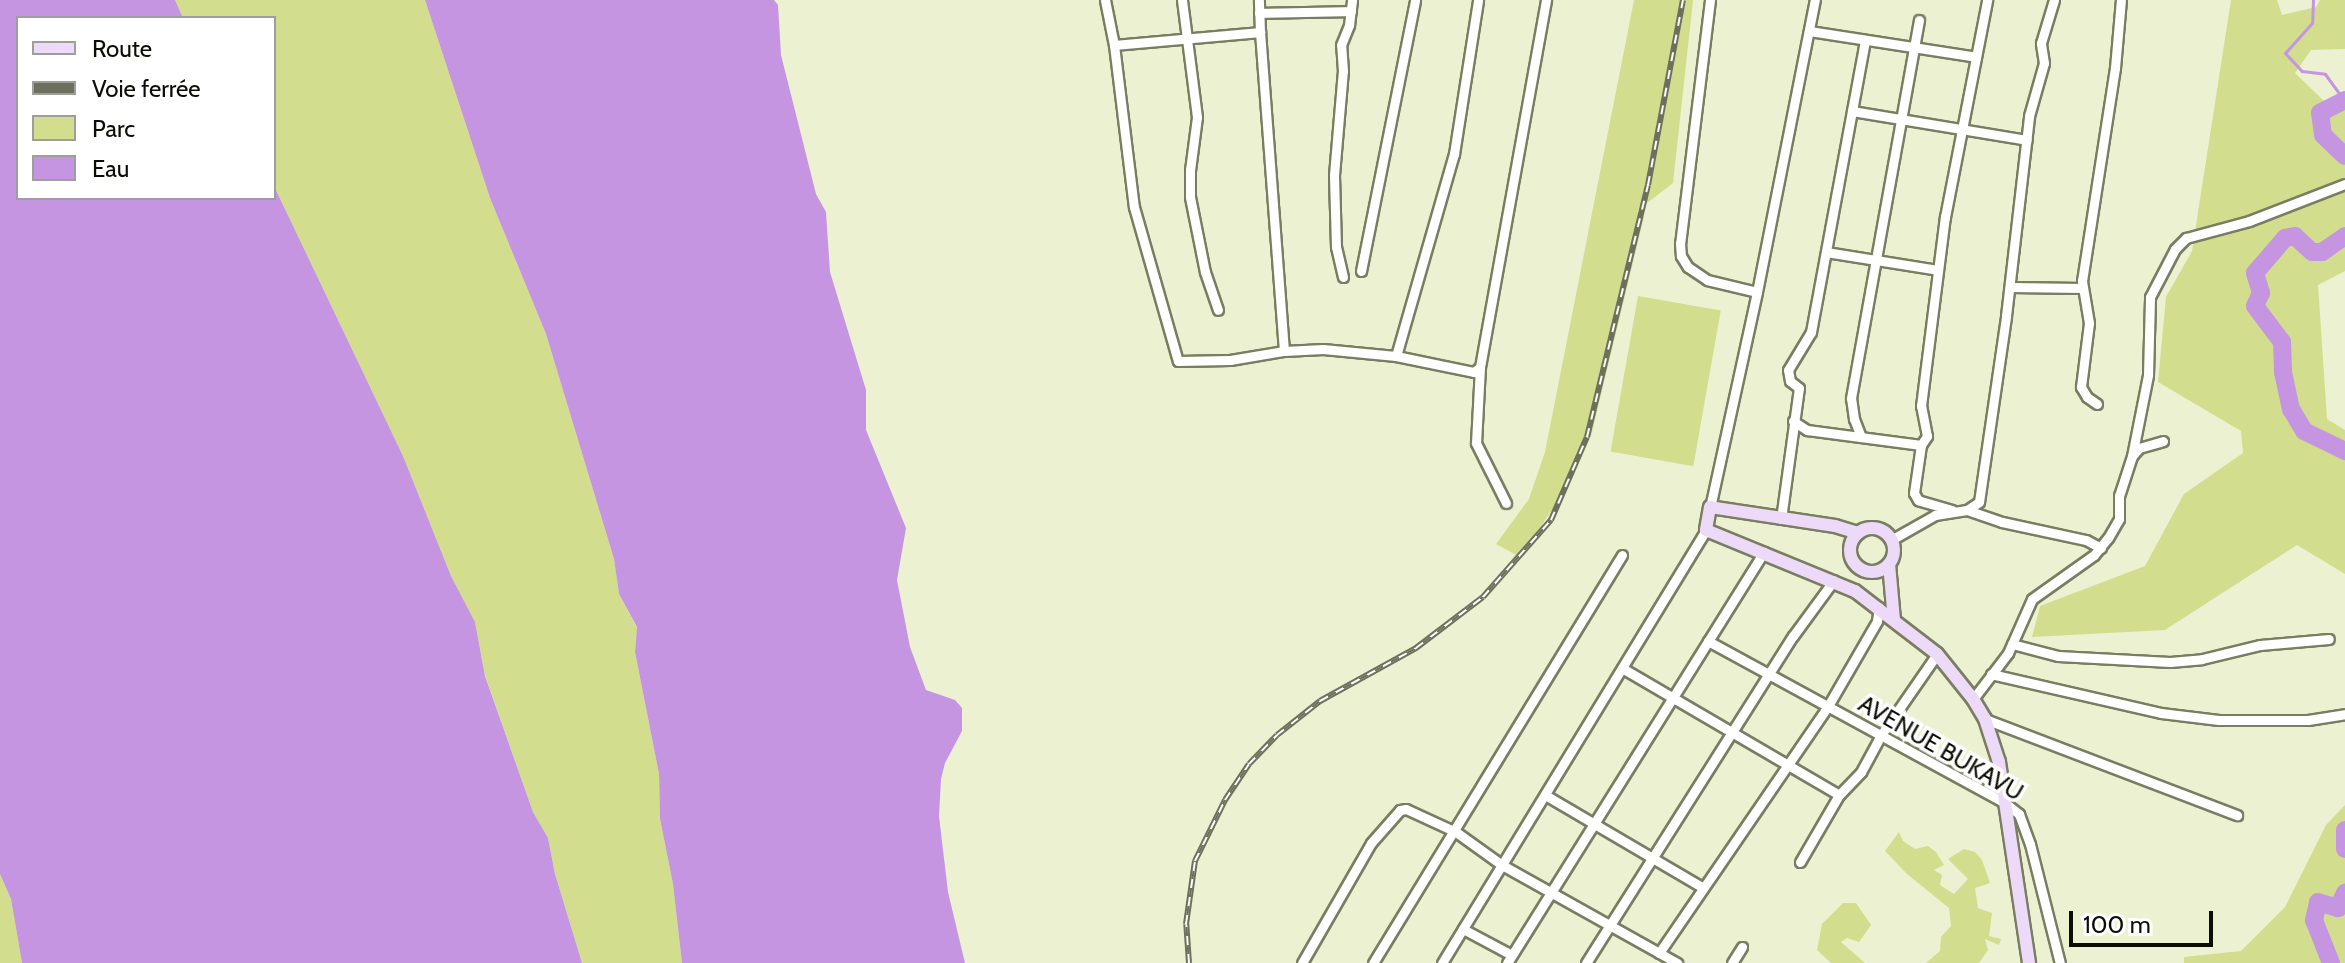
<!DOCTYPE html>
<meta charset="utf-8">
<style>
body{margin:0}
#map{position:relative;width:2345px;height:963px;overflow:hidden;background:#ecf1d2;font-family:Cabin,sans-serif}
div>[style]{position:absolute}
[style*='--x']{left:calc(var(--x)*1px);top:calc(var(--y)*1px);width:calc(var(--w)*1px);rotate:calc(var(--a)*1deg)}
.green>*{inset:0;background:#d2dd8e;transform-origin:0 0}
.water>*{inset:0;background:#c595e1}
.stream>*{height:3px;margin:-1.5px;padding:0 1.5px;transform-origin:1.5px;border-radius:1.5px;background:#c595e1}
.river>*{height:18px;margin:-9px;padding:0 9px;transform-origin:9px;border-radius:9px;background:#c595e1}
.roads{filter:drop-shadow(2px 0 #797d62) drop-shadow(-2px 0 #797d62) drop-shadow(0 2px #797d62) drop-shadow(0 -2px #797d62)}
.street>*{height:9px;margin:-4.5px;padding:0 4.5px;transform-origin:4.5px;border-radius:4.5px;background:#fff}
.secondary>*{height:12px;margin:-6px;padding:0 6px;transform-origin:6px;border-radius:6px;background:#eddaf8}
.secondary>.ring{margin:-6px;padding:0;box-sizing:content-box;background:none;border:12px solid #eddaf8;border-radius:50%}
.rail>*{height:6px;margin-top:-3px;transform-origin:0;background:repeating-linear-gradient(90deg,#fff 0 9px,#6d705d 0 18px);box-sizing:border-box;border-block:2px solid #6d705d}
span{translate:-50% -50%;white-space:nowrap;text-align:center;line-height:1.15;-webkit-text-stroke:7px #fff;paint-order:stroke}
.street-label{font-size:24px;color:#0c0d04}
.legend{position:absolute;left:16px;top:16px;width:260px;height:184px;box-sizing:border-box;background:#fff;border:2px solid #9e9e9b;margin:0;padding:10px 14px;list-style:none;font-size:24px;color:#0c0d04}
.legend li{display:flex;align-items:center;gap:16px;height:40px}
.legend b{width:40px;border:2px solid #9e9e9b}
.scale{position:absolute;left:2069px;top:911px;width:144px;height:36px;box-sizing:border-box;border:4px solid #0c0d04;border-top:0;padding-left:10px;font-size:24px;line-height:28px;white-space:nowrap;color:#0c0d04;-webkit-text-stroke:6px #fff;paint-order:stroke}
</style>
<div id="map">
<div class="green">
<i style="clip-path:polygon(175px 0,425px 0,490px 198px,546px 334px,614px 559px,619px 594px,637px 628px,635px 652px,659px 774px,660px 819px,673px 884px,682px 963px,582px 963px,555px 874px,548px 838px,533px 812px,485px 675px,475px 622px,451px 576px,403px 456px,274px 186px,274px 18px,183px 18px)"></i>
<i style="clip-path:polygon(1634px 0,1693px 0,1673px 183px,1637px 211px,1644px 217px,1591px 436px,1565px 491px,1520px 557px,1496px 544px,1529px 499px,1545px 452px)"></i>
<i style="clip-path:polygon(2231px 0,2277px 0,2282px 15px,2316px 7px,2320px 0,2345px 0,2345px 49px,2311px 50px,2295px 73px,2324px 101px,2345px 94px,2345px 271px,2318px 285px,2327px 419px,2345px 430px,2345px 574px,2297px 545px,2165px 630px,2032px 637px,2040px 606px,2145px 566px,2184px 494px,2243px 453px,2241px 431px,2158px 382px,2166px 297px,2192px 251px)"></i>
<i style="left:1638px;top:296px;width:84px;height:158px;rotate:10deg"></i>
<i style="clip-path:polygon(2345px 805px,2345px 963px,2184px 963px,2184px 957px,2241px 951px,2285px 907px,2326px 825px)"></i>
<i style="clip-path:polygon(1899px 832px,1903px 841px,1915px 849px,1928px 846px,1936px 852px,1944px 865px,1934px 870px,1942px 875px,1940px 885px,1954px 894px,1968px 879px,1948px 859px,1964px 849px,1975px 852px,1982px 860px,1990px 883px,1975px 888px,1978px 908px,1992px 913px,1989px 936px,2001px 939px,1999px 945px,1985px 939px,1988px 950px,1979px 963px,1926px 963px,1940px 951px,1941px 937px,1951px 926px,1949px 908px,1907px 874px,1885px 851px)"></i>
<i style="clip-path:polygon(0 874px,11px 899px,22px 963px,0 963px)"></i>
<i style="clip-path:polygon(1843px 903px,1856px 903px,1871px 925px,1859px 942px,1847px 938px,1841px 942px,1865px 963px,1831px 963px,1817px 950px,1822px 924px)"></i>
</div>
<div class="water">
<i style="clip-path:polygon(0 0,175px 0,183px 18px,18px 18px,18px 198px,274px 198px,274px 186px,403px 456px,451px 576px,475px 622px,485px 676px,533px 812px,548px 838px,555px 874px,582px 963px,22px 963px,11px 899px,0 874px)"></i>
<i style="clip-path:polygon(425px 0,774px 0,778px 5px,781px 55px,816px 194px,826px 212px,830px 272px,866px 390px,866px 430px,906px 528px,897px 580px,910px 647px,926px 690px,955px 700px,962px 708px,962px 731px,945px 763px,941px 779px,939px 816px,948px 892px,965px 963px,682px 963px,673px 884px,660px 819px,659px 774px,635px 652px,637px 627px,619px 594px,614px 559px,546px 334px,490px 198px)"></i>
</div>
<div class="stream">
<i style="--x:2313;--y:0;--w:23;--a:92"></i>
<i style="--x:2312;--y:23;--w:40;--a:132"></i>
<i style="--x:2285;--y:53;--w:25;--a:47"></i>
<i style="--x:2302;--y:71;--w:23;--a:7"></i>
<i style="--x:2325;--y:74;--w:32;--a:54"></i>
</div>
<div class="river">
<i style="--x:2345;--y:100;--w:28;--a:153"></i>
<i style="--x:2320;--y:113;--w:22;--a:82"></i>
<i style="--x:2323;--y:135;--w:30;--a:44"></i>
<i style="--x:2345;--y:236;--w:28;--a:145"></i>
<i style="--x:2322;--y:252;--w:10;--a:180"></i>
<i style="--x:2312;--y:252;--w:23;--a:-137"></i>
<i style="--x:2295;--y:236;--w:10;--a:169"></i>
<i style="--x:2285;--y:238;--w:46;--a:130.6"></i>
<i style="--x:2255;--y:273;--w:21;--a:73"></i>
<i style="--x:2261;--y:293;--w:14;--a:115"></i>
<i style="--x:2255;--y:306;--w:45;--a:53.1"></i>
<i style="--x:2282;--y:342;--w:30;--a:88"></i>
<i style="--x:2283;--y:372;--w:38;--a:78"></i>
<i style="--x:2291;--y:409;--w:26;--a:59"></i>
<i style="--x:2304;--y:431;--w:46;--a:26"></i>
<i style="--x:2345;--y:830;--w:19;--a:90"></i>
<i style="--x:2331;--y:963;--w:46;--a:-111.6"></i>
<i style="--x:2314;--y:920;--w:18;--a:-77"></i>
<i style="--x:2318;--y:902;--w:21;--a:17"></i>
<i style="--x:2338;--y:908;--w:17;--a:-65"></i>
</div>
<div class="roads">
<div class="street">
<i style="--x:1105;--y:0;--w:46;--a:78.7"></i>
<i style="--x:1114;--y:45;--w:147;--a:-5.1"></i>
<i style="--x:1260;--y:32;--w:32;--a:-92"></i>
<i style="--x:1182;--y:0;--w:118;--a:82.7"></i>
<i style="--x:1197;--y:117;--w:53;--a:97.5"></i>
<i style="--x:1190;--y:170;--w:27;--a:90"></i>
<i style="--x:1190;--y:197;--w:76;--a:78.7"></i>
<i style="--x:1205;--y:272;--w:40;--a:71.1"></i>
<i style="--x:1710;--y:0;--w:245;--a:97"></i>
<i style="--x:1680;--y:243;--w:13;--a:86"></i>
<i style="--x:1681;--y:256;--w:13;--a:58"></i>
<i style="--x:1688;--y:267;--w:23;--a:34"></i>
<i style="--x:1707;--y:280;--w:51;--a:13.5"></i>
<i style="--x:1757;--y:292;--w:220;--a:102.3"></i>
<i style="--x:1259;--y:13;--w:92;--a:-1.2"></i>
<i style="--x:1809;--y:31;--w:169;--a:8.8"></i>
<i style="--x:1114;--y:45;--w:163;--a:83"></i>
<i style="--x:1134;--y:207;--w:160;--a:74.1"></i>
<i style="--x:1178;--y:361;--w:52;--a:-1.1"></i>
<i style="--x:1230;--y:360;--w:55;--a:-9.5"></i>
<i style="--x:1284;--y:351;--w:320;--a:-94.3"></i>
<i style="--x:1852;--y:111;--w:177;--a:9.4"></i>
<i style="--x:1826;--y:252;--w:113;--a:9.1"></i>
<i style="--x:1361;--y:271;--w:276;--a:-78.7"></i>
<i style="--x:1343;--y:277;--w:31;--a:-103"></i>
<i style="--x:1336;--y:247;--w:72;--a:-91.6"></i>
<i style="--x:1334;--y:175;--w:104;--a:-85.1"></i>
<i style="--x:1343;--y:71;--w:26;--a:-94"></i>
<i style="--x:1341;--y:45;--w:22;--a:-68"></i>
<i style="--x:1349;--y:25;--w:25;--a:-83"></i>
<i style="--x:2010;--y:287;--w:73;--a:0.8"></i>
<i style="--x:1757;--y:292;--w:298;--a:-78.8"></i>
<i style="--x:1284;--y:351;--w:39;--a:-3"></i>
<i style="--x:1323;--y:349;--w:73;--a:5.5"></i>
<i style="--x:1396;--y:356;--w:80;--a:11.6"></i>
<i style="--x:1474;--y:372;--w:8;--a:-40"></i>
<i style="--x:1480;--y:367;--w:373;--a:-79.8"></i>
<i style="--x:1396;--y:356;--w:210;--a:-74"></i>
<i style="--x:1454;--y:154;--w:156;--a:-81.1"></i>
<i style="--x:1480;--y:367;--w:76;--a:93"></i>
<i style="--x:1476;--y:443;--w:67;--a:63.4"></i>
<i style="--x:2097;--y:404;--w:12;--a:-145"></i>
<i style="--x:2087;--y:397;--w:12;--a:-121"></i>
<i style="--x:2081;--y:387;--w:64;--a:-82.9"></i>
<i style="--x:2089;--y:323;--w:43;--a:-99.5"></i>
<i style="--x:2082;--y:281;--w:216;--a:-81.2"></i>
<i style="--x:2115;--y:68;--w:68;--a:-85"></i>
<i style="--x:1793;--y:421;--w:17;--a:33"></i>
<i style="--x:1807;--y:430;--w:115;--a:7.5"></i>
<i style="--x:1861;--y:437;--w:19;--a:-111"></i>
<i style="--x:1854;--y:419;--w:21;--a:-98"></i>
<i style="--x:1851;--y:398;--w:384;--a:-79.8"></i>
<i style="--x:2132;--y:456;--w:83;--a:-78.8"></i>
<i style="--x:2148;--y:375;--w:78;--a:-88.5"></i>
<i style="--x:2150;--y:297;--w:54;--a:-62.5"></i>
<i style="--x:2175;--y:249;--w:16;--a:-45"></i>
<i style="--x:2186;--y:238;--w:65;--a:-15.1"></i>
<i style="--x:2249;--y:221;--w:103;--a:-21.1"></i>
<i style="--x:1952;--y:510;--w:35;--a:-164"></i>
<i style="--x:1918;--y:500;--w:8;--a:-120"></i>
<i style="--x:1914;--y:493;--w:49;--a:-81.7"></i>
<i style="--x:1921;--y:445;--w:11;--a:-56"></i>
<i style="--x:1927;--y:436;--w:31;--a:-101"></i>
<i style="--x:1921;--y:406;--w:191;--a:-82.8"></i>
<i style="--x:1945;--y:217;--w:221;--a:-79"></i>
<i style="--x:1967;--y:510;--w:37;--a:19"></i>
<i style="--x:2002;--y:522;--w:86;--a:12.1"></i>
<i style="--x:2086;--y:540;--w:17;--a:28"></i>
<i style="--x:1781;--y:519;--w:132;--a:-82.2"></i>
<i style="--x:1799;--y:388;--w:11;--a:-142"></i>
<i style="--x:1790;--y:381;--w:11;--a:-100"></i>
<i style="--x:1788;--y:370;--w:44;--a:-58.8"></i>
<i style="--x:1811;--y:332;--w:297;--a:-79.5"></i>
<i style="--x:1891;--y:540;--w:51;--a:-29.6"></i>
<i style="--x:1935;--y:515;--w:32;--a:-9"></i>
<i style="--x:1967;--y:510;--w:14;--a:-34"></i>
<i style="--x:1979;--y:502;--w:188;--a:-81.7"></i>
<i style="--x:2006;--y:316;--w:201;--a:-83.4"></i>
<i style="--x:2029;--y:116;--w:55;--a:-74.2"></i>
<i style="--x:2044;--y:63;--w:20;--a:-99"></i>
<i style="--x:2041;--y:43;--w:45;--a:-73.2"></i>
<i style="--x:1708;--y:641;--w:338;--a:28.6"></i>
<i style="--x:2005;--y:803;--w:18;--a:38"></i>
<i style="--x:2019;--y:814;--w:32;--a:70"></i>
<i style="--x:2030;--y:844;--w:123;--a:75.9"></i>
<i style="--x:2012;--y:644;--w:48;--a:14.6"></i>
<i style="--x:2058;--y:656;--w:112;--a:3.1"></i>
<i style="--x:2170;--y:662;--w:32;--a:-5"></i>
<i style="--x:2202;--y:659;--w:60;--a:-13.6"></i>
<i style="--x:2260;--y:645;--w:69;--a:-5"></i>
<i style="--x:1622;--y:668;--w:251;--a:30.3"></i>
<i style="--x:1991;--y:674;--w:174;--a:12.9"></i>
<i style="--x:2161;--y:713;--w:58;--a:6.9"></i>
<i style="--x:2219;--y:720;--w:89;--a:0"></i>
<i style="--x:2308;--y:720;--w:37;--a:-9"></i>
<i style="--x:1973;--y:699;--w:58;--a:-52.7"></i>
<i style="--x:2008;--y:653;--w:59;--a:-66"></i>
<i style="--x:2032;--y:599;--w:76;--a:-35.4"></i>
<i style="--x:2094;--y:555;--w:22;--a:-51"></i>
<i style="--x:2108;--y:538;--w:22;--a:-60"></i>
<i style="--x:2119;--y:519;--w:23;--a:-90"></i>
<i style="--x:2119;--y:496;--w:42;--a:-72"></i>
<i style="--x:2132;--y:456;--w:11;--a:-49"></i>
<i style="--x:2139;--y:448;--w:25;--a:-16"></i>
<i style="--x:1985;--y:719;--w:270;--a:20.9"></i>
<i style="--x:1545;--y:795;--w:182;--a:30.4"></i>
<i style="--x:1800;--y:862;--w:78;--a:-59.8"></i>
<i style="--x:1839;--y:795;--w:32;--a:-46"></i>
<i style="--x:1861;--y:772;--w:42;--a:-61.6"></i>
<i style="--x:1881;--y:735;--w:98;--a:-55.3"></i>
<i style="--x:1463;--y:929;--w:55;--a:28"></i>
<i style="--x:1659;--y:953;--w:299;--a:-55.6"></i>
<i style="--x:1828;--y:706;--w:98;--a:-60"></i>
<i style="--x:1877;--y:621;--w:14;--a:-82"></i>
<i style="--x:1302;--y:963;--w:138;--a:-60.1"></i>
<i style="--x:1371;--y:843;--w:44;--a:-48.7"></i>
<i style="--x:1400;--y:810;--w:6;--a:-9"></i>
<i style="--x:1406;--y:809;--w:55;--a:24.7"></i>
<i style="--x:1456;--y:832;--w:57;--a:35.7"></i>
<i style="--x:1502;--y:865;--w:201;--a:29.2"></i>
<i style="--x:1373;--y:963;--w:478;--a:-58.6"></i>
<i style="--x:1442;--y:963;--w:507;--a:-58.63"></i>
<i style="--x:1507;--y:963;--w:485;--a:-58"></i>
<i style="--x:1586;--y:963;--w:387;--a:-57.7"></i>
<i style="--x:1793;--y:636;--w:69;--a:-53.8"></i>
<i style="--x:1732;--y:963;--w:19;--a:-58"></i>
</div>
<div class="secondary">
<i class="ring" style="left:1850px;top:528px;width:32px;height:32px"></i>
<i style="--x:1858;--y:533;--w:24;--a:-163"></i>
<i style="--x:1835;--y:526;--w:126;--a:-171.4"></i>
<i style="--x:1710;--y:507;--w:23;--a:100"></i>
<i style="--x:1706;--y:530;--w:161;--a:22.3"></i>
<i style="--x:1855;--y:591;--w:103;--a:37.5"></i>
<i style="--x:1937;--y:654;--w:58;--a:51.3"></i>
<i style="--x:1973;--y:699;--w:23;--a:59"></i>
<i style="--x:1985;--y:719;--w:45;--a:72"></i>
<i style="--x:1999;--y:762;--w:203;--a:81.5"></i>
<i style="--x:1889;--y:564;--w:56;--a:84.9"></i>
</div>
</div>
<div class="rail">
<i style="--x:1189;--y:963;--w:39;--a:-94"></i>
<i style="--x:1186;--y:924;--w:64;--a:-81.9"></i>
<i style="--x:1195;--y:861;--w:68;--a:-63.8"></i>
<i style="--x:1225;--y:800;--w:43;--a:-56.3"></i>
<i style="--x:1249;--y:764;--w:40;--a:-46"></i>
<i style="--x:1277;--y:735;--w:55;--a:-38.3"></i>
<i style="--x:1320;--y:701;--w:110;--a:-28.9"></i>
<i style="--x:1416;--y:648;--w:84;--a:-37.3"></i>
<i style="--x:1483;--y:597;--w:103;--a:-48.6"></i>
<i style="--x:1551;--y:520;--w:90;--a:-66.6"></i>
<i style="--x:1587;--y:437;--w:259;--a:-76.4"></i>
<i style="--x:1648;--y:185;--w:188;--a:-79.3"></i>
</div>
<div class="street-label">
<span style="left:1941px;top:748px;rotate:30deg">AVENUE BUKAVU</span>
</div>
<ul class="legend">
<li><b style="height:10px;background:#eddaf8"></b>Route</li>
<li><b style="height:10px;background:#6d705d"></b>Voie ferrée</li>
<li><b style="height:22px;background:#d2dd8e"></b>Parc</li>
<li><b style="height:22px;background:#c595e1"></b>Eau</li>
</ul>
<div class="scale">100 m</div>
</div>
